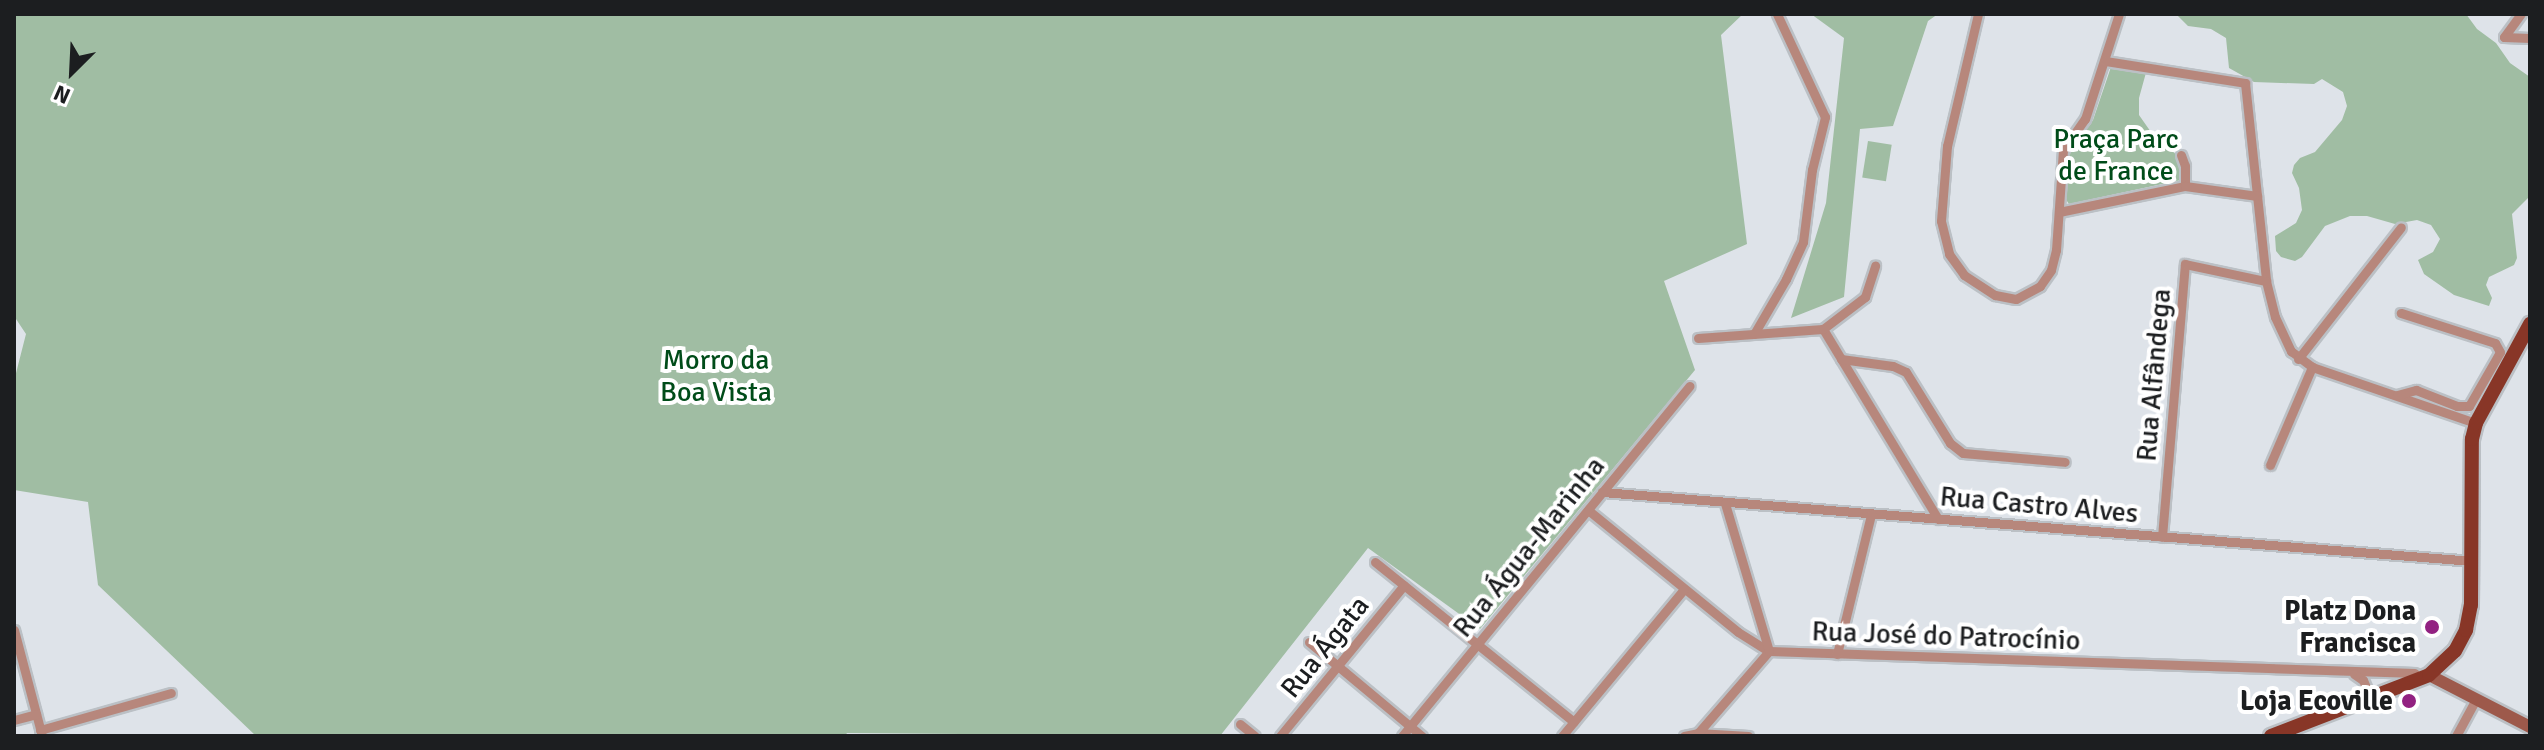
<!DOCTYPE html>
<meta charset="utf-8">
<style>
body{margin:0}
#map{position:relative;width:2544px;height:750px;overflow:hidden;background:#dee3e9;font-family:Signika,sans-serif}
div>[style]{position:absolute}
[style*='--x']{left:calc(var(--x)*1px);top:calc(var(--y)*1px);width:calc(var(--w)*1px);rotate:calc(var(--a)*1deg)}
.green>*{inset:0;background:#a0bda3;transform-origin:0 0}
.roads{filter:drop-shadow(2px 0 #bbc0c5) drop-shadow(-2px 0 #bbc0c5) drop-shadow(0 2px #bbc0c5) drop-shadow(0 -2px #bbc0c5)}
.street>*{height:9px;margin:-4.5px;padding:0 4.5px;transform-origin:4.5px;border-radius:4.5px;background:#b7877c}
.secondary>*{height:12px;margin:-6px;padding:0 6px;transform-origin:6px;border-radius:6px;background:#9d594b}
.primary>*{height:14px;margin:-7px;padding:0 7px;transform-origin:7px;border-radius:7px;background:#883627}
.dots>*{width:22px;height:22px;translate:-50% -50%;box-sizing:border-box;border:4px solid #fff;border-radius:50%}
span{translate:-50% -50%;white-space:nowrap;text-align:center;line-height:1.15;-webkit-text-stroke:8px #fff;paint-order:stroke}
.park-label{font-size:28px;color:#004c19}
.street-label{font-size:28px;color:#1c1e20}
.poi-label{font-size:28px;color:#1c1e20;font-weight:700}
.right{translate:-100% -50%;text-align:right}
.frame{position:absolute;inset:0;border:16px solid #1c1e20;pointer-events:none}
.north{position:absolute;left:32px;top:32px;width:80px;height:80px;-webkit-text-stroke:6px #fff;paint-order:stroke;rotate:204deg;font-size:22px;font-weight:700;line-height:32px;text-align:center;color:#1c1e20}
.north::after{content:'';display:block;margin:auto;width:28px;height:36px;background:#1c1e20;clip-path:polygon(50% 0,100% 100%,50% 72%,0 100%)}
</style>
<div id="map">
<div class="green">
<i style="clip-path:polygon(14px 14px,1743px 14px,1721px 35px,1747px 244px,1664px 281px,1695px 370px,1480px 629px,1368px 548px,1220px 736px,847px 733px,845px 736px,256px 736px,98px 585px,88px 502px,14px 490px,14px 381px,26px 334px,14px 316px)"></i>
<i style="clip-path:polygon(1811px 14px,1938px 14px,1928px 21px,1893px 126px,1860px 129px,1844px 297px,1791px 318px,1826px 203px,1844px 38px)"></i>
<i style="clip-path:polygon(2176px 14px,2466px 14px,2477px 29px,2496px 43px,2510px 63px,2530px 77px,2530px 196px,2512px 214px,2517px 258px,2514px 265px,2489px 277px,2486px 285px,2492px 298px,2489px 306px,2454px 295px,2424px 274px,2418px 260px,2433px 252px,2440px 239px,2431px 225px,2417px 220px,2395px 224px,2367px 216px,2350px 216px,2325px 226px,2302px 257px,2295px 261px,2281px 257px,2276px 251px,2275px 236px,2296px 223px,2302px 210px,2299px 188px,2292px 173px,2294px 165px,2300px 158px,2315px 152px,2342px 120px,2347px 106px,2343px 92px,2322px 79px,2314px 84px,2254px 82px,2229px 68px,2226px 38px,2211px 29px,2188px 26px)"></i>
<i style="clip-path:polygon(2112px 64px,2147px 69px,2139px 98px,2139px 115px,2153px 135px,2178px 156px,2181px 180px,2069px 204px,2063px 195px,2071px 149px,2093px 120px)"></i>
<i style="left:1868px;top:141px;width:24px;height:37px;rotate:9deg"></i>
</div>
<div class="roads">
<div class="street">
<i style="--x:1978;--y:14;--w:136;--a:103.2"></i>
<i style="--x:1947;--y:146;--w:75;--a:94.6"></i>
<i style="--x:1941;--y:221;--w:34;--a:76"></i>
<i style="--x:1949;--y:254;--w:26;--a:54"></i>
<i style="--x:1964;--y:275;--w:37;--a:33"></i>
<i style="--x:1995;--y:295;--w:21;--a:11"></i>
<i style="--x:2016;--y:299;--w:27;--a:-28"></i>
<i style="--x:2040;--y:286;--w:19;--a:-55"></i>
<i style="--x:2051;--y:270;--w:21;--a:-76"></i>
<i style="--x:2056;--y:250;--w:100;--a:-86"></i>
<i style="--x:2063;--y:150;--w:38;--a:-55"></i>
<i style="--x:2085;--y:119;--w:110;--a:-72.1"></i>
<i style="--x:2504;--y:37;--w:29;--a:-54"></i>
<i style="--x:2504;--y:37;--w:26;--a:2"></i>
<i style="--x:2105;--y:61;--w:142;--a:8.9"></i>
<i style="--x:2245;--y:83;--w:199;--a:83.9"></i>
<i style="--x:2266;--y:281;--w:37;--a:76"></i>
<i style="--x:2275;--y:317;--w:38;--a:65"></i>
<i style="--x:2291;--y:351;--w:26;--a:37"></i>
<i style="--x:2312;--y:367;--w:173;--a:18.9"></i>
<i style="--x:2181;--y:155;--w:12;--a:70"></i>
<i style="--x:2185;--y:166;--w:20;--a:90"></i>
<i style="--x:2059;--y:212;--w:129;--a:-11.7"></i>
<i style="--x:2185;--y:186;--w:73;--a:7.9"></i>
<i style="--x:1823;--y:329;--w:222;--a:58.8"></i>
<i style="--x:1754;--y:334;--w:64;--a:-59.8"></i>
<i style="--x:1786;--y:279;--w:41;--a:-65.3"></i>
<i style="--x:1803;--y:242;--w:73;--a:-82.9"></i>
<i style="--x:1812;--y:170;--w:55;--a:-76.2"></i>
<i style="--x:1825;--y:117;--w:114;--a:-115"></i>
<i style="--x:1698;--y:338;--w:125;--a:-4.1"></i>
<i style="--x:1823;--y:329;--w:53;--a:-37.3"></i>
<i style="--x:1865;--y:297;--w:33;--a:-72"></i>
<i style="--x:1841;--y:359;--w:52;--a:7.7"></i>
<i style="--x:1893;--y:366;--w:14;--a:25"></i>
<i style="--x:1906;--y:372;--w:84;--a:58.2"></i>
<i style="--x:1950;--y:443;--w:16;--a:38"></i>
<i style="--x:1963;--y:453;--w:102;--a:5"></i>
<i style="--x:2298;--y:359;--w:167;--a:-52"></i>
<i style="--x:2397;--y:395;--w:20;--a:-15"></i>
<i style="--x:2416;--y:390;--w:44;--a:21.3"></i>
<i style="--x:2457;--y:406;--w:12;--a:0"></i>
<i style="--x:2469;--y:406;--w:62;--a:-60.1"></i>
<i style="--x:2500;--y:352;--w:10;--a:-119"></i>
<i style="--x:2495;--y:343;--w:99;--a:-162.3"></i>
<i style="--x:2270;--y:465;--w:107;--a:-66.8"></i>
<i style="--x:1602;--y:492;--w:873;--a:4.53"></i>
<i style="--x:1588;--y:510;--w:193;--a:39.1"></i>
<i style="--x:1738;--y:632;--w:36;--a:32"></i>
<i style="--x:1769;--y:651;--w:646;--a:1.95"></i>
<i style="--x:2162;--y:537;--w:274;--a:-85.2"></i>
<i style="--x:2185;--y:264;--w:83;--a:11.9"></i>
<i style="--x:1375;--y:562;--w:255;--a:38.8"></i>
<i style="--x:14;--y:630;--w:110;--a:75.2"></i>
<i style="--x:1309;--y:642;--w:147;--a:39.8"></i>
<i style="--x:1837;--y:654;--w:144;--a:-76.3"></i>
<i style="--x:2354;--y:674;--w:11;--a:34"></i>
<i style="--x:2363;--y:680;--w:13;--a:67"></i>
<i style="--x:14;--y:720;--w:23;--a:-15"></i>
<i style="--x:1240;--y:724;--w:19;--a:39"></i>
<i style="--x:40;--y:730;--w:136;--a:-15.8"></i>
<i style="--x:1698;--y:733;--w:50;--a:3.4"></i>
<i style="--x:1280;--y:736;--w:195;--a:-50.6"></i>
<i style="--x:1402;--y:736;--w:453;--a:-50.6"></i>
<i style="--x:1562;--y:736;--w:191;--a:-50.3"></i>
<i style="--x:1684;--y:736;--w:14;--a:-12"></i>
<i style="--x:1698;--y:733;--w:108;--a:-49.1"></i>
<i style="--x:1769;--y:651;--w:154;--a:-106.6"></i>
<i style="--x:2456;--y:736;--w:42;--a:-61.6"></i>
</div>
<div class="secondary">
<i style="--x:2429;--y:675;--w:114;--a:27.2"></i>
</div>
<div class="primary">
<i style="--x:2271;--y:736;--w:169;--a:-21.1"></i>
<i style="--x:2429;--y:675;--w:35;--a:-43"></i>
<i style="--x:2455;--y:651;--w:24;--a:-62"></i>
<i style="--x:2466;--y:630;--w:25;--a:-79"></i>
<i style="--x:2471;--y:605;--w:166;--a:-89.7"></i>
<i style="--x:2472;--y:439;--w:16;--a:-76"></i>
<i style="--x:2476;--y:423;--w:113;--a:-61.4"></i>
</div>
</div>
<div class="dots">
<i style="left:2432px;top:627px;background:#922181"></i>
<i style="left:2409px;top:701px;background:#922181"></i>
</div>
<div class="park-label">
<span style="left:2116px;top:155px">Praça Parc<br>de France</span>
<span style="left:716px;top:376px">Morro da<br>Boa Vista</span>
</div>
<div class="street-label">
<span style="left:2154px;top:375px;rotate:-85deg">Rua Alfândega</span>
<span style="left:2039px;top:505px;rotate:5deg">Rua Castro Alves</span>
<span style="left:1529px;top:547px;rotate:-51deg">Rua Água-Marinha</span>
<span style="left:1946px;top:636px;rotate:2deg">Rua José do Patrocínio</span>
<span style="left:1325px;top:647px;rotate:-51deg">Rua Ágata</span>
</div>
<div class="poi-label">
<span class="right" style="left:2416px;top:627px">Platz Dona<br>Francisca</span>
<span class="right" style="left:2393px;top:701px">Loja Ecoville</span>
</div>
<div class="frame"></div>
<div class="north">N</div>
</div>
